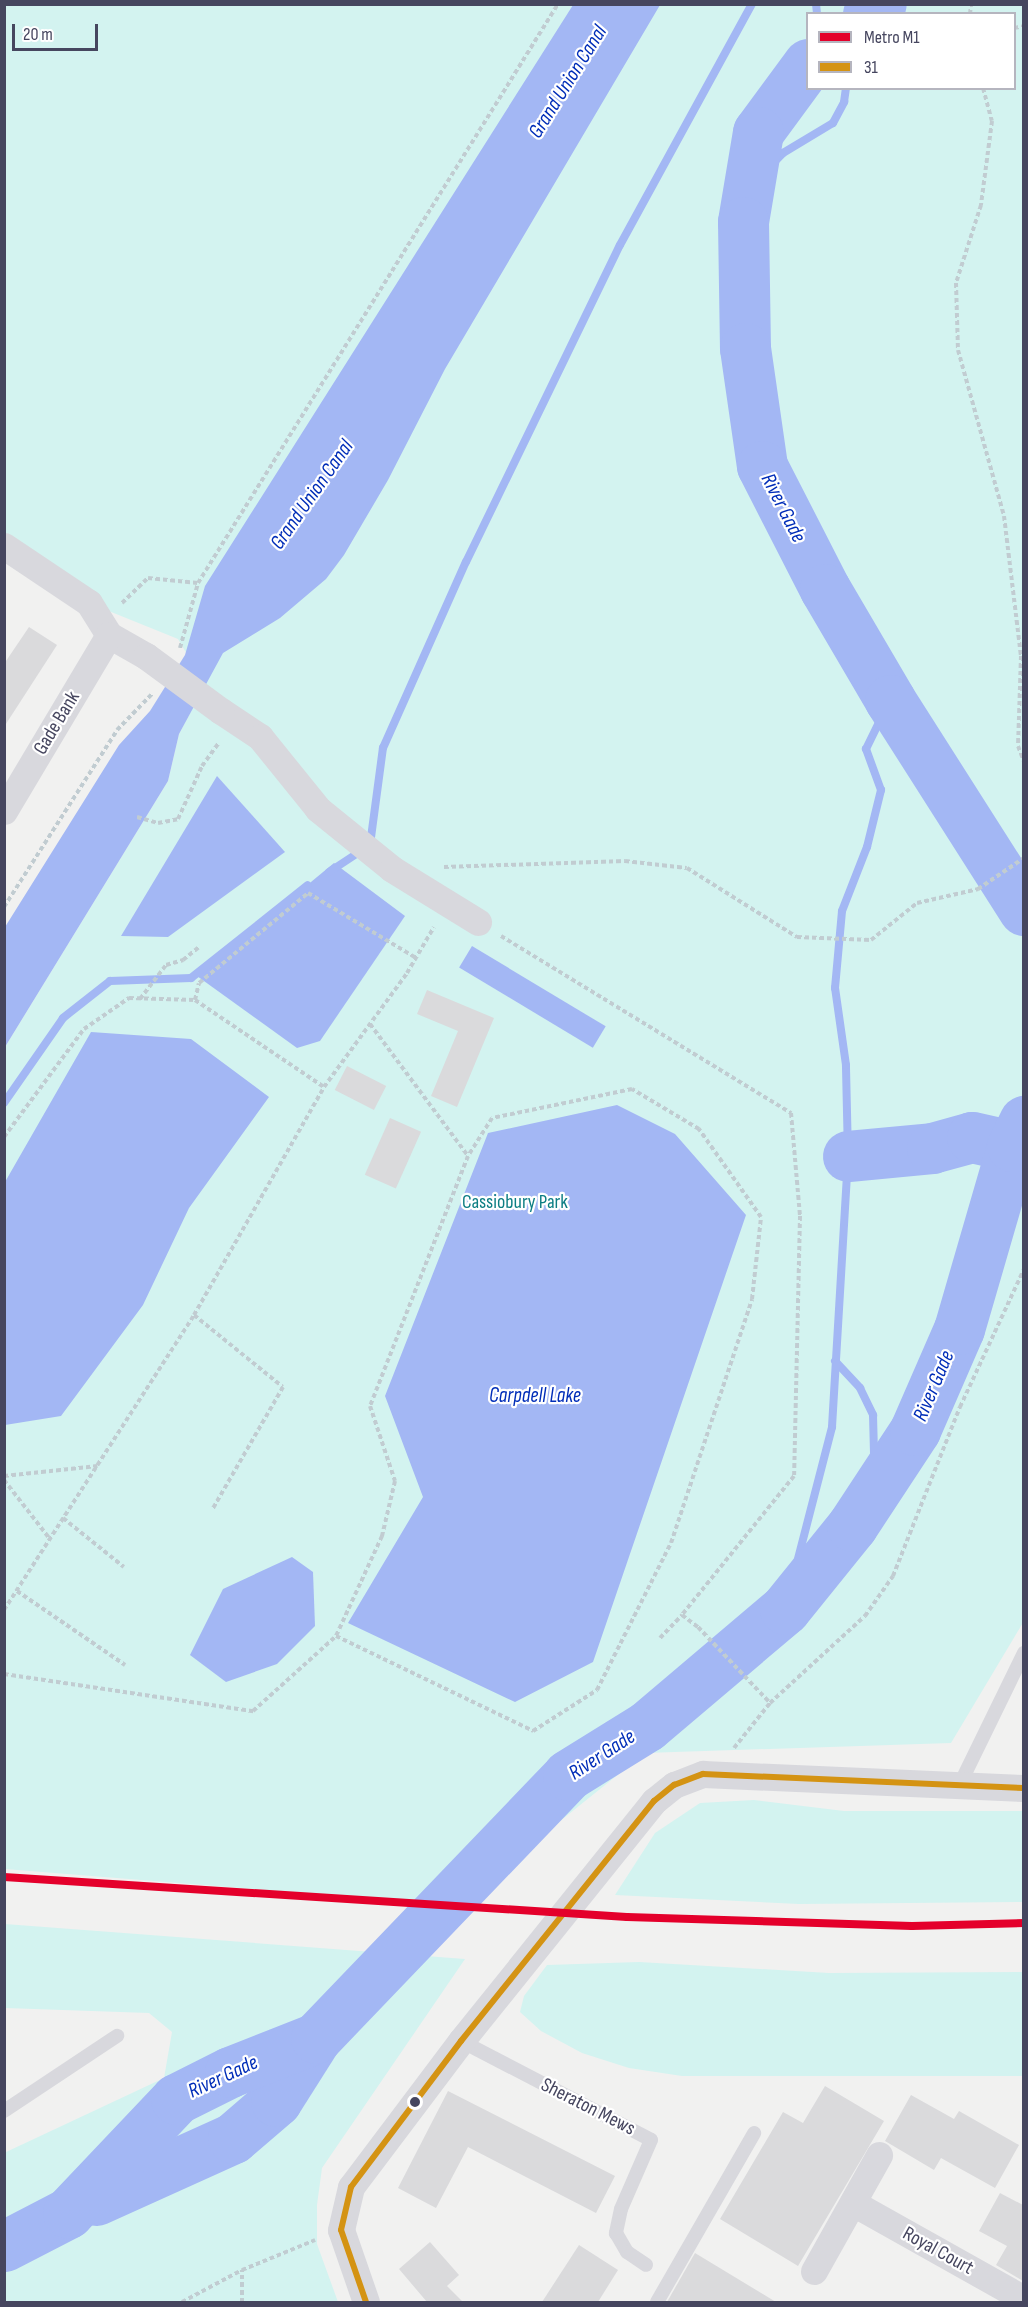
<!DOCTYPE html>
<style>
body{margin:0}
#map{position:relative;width:1028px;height:2307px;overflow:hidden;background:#f1f1f0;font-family:"Sofia Sans Condensed",sans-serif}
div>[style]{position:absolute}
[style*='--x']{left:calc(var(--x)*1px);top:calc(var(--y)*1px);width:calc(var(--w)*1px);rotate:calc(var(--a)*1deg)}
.green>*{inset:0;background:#d3f3f0}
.water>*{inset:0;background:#a3b7f4;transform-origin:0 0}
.stream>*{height:8px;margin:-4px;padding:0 4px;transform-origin:4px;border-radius:4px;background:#a3b7f4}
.river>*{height:51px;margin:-25.5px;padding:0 25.5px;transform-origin:25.5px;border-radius:25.5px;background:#a3b7f4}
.building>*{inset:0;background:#dadadc;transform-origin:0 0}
.path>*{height:4px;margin-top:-2px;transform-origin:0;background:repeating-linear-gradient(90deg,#c1ccd1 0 4.5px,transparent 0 7.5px)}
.lane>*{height:14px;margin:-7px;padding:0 7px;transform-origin:7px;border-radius:7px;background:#d8d8dd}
.street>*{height:27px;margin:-13.5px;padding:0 13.5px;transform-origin:13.5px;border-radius:13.5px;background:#d8d8dd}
.street-bridge>*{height:27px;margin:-13.5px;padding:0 13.5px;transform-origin:13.5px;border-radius:13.5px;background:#d8d8dd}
.bus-1>*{height:6px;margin:-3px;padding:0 3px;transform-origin:3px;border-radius:3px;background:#d49313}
.metro-1>*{height:8px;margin:-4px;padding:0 4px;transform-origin:4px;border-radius:4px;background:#e4002b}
.dots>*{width:16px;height:16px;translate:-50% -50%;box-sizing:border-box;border:3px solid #fff;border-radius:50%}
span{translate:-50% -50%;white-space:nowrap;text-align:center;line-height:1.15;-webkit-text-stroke:4.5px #fff;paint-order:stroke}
.street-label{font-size:20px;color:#46465f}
.park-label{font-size:20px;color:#0d7e84}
.water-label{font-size:21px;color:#002db8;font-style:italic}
.frame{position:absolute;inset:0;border:6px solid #46465f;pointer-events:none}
.legend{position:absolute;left:806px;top:12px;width:210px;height:78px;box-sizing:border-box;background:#fff;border:2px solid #b5b5bf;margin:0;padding:8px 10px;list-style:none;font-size:18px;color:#46465f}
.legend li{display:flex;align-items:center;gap:12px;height:30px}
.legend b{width:30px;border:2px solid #b5b5bf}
.scale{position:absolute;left:12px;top:24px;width:86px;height:27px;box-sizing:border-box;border:3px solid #46465f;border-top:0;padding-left:8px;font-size:18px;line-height:21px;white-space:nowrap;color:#46465f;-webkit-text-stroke:4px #fff;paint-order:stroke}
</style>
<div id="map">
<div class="green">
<i style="clip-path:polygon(evenodd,4px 5px,1023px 5px,1024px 1621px,951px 1743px,645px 1753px,514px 1858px,486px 1854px,439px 1904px,5px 1869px,5px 1047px,168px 781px,179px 734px,205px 685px,178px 639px,89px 603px,5px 548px,4px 5px,808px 14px,1014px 14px,1014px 88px,808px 88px,808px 14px)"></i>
<i style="clip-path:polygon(754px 1800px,844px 1811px,1023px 1811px,1023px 1902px,799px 1904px,615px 1895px,655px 1833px,700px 1803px)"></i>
<i style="clip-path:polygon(5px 1924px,465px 1959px,322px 2168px,317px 2205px,317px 2244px,338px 2302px,5px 2302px,4px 2153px,164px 2078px,172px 2032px,149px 2013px,5px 2008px)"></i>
<i style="clip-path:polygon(639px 1962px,829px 1973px,1023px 1972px,1023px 2076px,682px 2076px,629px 2068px,582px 2053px,541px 2031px,520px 2012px,524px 1996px,547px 1965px)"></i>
</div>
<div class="water">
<i style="clip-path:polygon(573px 5px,660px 5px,445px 369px,388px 480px,344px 555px,326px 579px,280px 618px,223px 653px,179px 734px,168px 781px,5px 1047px,5px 927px,119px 745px,150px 711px,185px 655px,205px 586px)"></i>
<i style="clip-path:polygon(217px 776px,285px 852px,168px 937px,121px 936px)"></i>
<i style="clip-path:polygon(334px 863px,405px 916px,320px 1041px,297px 1048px,197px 976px)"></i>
<i style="left:472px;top:946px;width:156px;height:25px;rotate:31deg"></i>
<i style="clip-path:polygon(91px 1032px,191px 1039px,269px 1097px,189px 1208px,143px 1305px,61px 1416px,5px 1425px,5px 1182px)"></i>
<i style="clip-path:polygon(617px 1105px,675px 1134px,746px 1215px,593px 1662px,515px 1702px,348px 1623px,423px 1497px,385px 1396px,488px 1133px)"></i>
<i style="clip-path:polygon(292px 1557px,313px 1572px,315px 1626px,277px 1664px,226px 1682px,190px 1655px,223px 1589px)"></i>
<i style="clip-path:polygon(68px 2213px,40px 2245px,5px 2270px,5px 2224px)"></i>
</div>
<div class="stream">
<i style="--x:816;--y:4;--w:10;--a:84"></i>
<i style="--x:749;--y:188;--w:49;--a:-45.8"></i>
<i style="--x:783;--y:153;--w:58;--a:-31"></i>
<i style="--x:833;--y:123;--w:24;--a:-62"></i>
<i style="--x:844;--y:102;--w:14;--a:-82"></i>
<i style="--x:329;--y:872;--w:49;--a:-33.4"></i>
<i style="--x:370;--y:845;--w:98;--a:-82.4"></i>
<i style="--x:383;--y:748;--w:204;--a:-66"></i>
<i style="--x:466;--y:562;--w:352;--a:-64.1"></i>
<i style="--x:620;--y:245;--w:275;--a:-61.3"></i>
<i style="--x:4;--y:1103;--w:103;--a:-55.2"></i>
<i style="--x:63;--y:1018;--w:60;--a:-38.2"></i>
<i style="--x:110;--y:981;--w:81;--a:-2.1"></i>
<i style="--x:191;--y:978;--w:149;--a:-38.5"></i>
<i style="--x:835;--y:1361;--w:37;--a:47"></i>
<i style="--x:860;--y:1388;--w:30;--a:64"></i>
<i style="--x:873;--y:1415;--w:76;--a:88.5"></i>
<i style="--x:785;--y:1609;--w:188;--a:-75.5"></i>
<i style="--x:832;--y:1427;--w:271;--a:-86.6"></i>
<i style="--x:848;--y:1156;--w:91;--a:-91.3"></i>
<i style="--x:846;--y:1065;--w:78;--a:-98.1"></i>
<i style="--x:835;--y:988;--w:77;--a:-84.8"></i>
<i style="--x:842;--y:911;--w:69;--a:-68.7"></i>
<i style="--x:867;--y:847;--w:59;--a:-76.2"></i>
<i style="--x:881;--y:790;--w:44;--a:-110.1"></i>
<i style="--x:866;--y:749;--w:55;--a:-63.9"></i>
</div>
<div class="river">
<i style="--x:868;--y:14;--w:16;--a:-38"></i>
<i style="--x:808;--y:64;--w:84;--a:126.3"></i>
<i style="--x:758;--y:132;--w:91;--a:99.5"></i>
<i style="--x:743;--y:222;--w:126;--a:89.1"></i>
<i style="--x:745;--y:348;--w:119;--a:81.8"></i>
<i style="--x:762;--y:466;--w:138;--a:62.9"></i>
<i style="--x:825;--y:589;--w:129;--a:59.6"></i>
<i style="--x:890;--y:700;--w:249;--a:57.5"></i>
<i style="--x:848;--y:1156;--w:84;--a:-5.4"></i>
<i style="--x:932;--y:1148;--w:41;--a:-15.4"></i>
<i style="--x:972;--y:1137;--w:41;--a:12.7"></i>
<i style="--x:96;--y:2200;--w:150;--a:-24.3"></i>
<i style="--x:233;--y:2138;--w:57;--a:-40.7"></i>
<i style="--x:276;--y:2101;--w:75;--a:-57.6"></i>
<i style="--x:4;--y:2246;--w:72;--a:-27.3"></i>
<i style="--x:68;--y:2213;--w:157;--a:-46.5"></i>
<i style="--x:176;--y:2099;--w:60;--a:-26.6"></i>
<i style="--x:230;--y:2072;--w:92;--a:-21.6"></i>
<i style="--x:316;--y:2038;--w:364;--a:-46.2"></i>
<i style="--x:568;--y:1775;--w:93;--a:-31.8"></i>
<i style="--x:647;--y:1726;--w:181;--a:-40.3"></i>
<i style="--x:785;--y:1609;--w:107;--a:-51.1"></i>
<i style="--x:852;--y:1526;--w:115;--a:-56.7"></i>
<i style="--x:915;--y:1430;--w:110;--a:-66.5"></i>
<i style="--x:959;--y:1329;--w:191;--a:-73.8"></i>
<i style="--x:1012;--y:1146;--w:28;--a:-64"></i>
</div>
<div class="building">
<i style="clip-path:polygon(29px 627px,57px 645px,4px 727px,4px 664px)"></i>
<i style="clip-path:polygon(427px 990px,494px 1018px,457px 1107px,431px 1096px,458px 1031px,417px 1014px)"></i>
<i style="left:347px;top:1066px;width:44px;height:27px;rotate:27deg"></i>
<i style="left:390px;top:1118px;width:34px;height:62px;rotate:24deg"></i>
<i style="clip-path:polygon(825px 2086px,884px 2121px,798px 2266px,720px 2219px,783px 2112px,803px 2123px)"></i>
<i style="clip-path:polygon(448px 2091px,615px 2176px,596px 2213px,468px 2147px,436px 2208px,398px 2188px)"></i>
<i style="clip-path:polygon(911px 2095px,954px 2119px,959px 2111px,1019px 2145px,995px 2188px,941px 2158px,934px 2170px,885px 2141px)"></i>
<i style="clip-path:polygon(1000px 2193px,1023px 2205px,1023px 2281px,996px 2265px,1007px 2246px,979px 2231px)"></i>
<i style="clip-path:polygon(430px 2242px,459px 2275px,447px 2286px,463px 2302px,427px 2302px,399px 2269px)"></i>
<i style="clip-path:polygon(579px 2245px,618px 2270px,598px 2302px,542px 2302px)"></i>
<i style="clip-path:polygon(695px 2253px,776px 2302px,667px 2302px)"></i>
</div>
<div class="path">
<i style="--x:970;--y:14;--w:10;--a:-84"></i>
<i style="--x:1014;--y:28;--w:10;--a:-11"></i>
<i style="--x:983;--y:88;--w:34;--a:75"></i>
<i style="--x:992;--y:121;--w:85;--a:97.5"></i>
<i style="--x:981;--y:205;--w:82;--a:107.8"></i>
<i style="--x:956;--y:283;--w:67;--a:88.3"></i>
<i style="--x:958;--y:350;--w:172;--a:74.5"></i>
<i style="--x:1004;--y:516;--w:141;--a:83.1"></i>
<i style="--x:1021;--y:656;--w:90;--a:91.9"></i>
<i style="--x:1018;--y:746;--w:17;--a:69"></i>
<i style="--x:122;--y:603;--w:36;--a:-44"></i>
<i style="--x:148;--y:578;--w:50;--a:5.7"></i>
<i style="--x:180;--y:648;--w:67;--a:-74.5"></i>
<i style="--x:198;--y:583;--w:682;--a:-58.13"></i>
<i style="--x:137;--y:817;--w:22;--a:16"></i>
<i style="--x:158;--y:823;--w:20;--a:-11"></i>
<i style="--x:178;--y:819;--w:58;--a:-65.6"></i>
<i style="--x:202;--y:766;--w:29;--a:-54"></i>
<i style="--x:444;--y:867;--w:181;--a:-1.9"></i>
<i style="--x:625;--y:861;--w:62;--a:6.4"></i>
<i style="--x:687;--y:868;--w:130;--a:32.1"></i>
<i style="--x:797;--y:937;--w:74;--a:2.3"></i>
<i style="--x:871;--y:940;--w:59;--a:-38.8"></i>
<i style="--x:917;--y:903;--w:63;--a:-12.9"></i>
<i style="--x:978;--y:889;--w:55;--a:-34"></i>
<i style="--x:4;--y:907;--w:210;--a:-57.4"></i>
<i style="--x:117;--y:730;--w:52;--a:-45.8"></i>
<i style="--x:501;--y:936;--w:340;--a:31.4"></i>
<i style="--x:791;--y:1113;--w:103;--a:85"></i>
<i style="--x:800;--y:1216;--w:260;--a:91.3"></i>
<i style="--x:794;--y:1476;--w:179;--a:128.9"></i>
<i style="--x:682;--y:1615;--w:20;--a:37"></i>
<i style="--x:698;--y:1627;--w:105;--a:46.5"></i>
<i style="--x:140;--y:999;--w:43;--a:-52.6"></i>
<i style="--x:166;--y:965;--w:18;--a:-16"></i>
<i style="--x:183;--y:960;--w:22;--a:-39"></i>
<i style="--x:195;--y:1000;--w:17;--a:-77"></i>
<i style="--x:199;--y:983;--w:141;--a:-39.5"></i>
<i style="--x:308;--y:893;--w:126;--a:31"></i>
<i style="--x:370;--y:1024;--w:164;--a:53.4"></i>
<i style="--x:468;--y:1156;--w:269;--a:111.4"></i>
<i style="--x:370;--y:1406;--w:79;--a:71.6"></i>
<i style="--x:395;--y:1481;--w:57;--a:103.3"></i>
<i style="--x:382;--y:1536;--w:110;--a:114.7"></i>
<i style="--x:336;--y:1636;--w:219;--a:25.7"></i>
<i style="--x:533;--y:1731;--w:76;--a:-32.6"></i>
<i style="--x:597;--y:1690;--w:165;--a:-63.3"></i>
<i style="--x:671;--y:1543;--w:257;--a:-71.6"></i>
<i style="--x:752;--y:1299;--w:82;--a:-83.7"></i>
<i style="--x:761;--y:1217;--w:108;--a:-125.2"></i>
<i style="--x:699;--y:1129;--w:78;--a:-149.2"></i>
<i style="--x:632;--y:1089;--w:143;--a:168.3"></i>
<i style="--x:492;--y:1118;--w:45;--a:122.3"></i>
<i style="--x:4;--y:1137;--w:134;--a:-53.5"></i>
<i style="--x:84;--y:1029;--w:55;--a:-34.6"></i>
<i style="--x:129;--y:998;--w:66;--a:1.7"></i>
<i style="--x:195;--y:1000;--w:156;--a:34"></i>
<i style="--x:194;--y:1315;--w:114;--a:39"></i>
<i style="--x:283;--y:1387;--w:140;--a:120"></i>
<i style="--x:4;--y:1476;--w:94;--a:-6.1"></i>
<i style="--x:4;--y:1480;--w:75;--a:52.1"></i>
<i style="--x:63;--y:1518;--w:78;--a:38.8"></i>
<i style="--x:17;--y:1591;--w:131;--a:34.4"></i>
<i style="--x:4;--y:1610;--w:351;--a:-57.2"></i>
<i style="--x:194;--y:1315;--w:262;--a:-60.3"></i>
<i style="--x:324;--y:1087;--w:141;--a:-53.9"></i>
<i style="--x:407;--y:973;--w:53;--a:-59.6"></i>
<i style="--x:660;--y:1638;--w:32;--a:-46"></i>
<i style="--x:4;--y:1674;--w:252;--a:8.5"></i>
<i style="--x:253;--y:1711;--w:112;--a:-42.1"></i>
<i style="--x:734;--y:1748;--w:58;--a:-51.3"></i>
<i style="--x:770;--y:1703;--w:129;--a:-42.5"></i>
<i style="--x:865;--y:1616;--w:49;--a:-55"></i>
<i style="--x:893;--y:1576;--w:182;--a:-68.4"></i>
<i style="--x:960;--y:1407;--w:152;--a:-65.1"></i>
<i style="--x:182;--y:2302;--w:68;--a:-28.1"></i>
<i style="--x:242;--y:2270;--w:79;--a:-22.3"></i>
<i style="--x:242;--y:2302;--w:32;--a:-90"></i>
</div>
<div class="lane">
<i style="--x:959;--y:1786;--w:148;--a:-64"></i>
<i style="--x:461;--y:2041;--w:214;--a:27.5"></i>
<i style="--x:651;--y:2140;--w:75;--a:113.5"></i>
<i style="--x:621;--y:2209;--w:25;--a:102"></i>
<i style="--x:616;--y:2233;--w:22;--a:60"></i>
<i style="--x:627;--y:2252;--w:23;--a:34"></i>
<i style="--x:4;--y:2111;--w:136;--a:-33.6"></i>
<i style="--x:657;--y:2302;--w:195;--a:-60.1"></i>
</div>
<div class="street">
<i style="--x:4;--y:546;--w:102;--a:33.8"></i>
<i style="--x:89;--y:603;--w:38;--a:58"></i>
<i style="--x:109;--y:635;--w:43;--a:29.6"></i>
<i style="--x:221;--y:711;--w:47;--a:33.7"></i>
<i style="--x:260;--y:737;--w:92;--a:51.1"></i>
<i style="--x:318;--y:809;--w:95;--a:39"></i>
<i style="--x:392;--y:869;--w:101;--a:31.6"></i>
<i style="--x:4;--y:811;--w:205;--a:-59.2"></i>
<i style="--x:853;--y:2203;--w:196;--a:29.3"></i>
<i style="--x:814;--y:2271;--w:133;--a:-60.7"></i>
<i style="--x:366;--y:2302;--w:76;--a:-109.1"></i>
<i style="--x:341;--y:2230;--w:44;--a:-76.9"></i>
<i style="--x:351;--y:2187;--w:183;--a:-53"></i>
<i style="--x:461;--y:2041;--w:308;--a:-51.2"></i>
<i style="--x:654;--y:1801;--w:26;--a:-39"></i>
<i style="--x:674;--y:1785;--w:31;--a:-21"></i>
<i style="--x:703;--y:1774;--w:321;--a:2.5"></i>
</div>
<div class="street-bridge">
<i style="--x:146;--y:656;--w:93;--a:36.3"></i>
</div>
<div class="bus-1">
<i style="--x:366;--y:2302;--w:76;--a:-109.1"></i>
<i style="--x:341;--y:2230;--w:44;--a:-76.9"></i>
<i style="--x:351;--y:2187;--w:183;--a:-53"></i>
<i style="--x:461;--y:2041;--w:308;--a:-51.2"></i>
<i style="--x:654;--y:1801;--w:26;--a:-39"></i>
<i style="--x:674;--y:1785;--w:31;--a:-21"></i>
<i style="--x:703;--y:1774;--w:321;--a:2.5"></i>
</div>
<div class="metro-1">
<i style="--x:4;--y:1877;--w:624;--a:3.67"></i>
<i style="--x:627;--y:1917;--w:285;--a:1.8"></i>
<i style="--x:912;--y:1926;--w:112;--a:-1.5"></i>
</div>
<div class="dots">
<i style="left:415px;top:2102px;background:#46465f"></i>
</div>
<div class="street-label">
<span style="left:57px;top:723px;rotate:-59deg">Gade Bank</span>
<span style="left:588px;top:2107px;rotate:27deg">Sheraton Mews</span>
<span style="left:938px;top:2251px;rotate:29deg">Royal Court</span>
</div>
<div class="park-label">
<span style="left:515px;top:1202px">Cassiobury Park</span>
</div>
<div class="water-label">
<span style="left:568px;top:82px;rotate:-58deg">Grand Union Canal</span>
<span style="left:312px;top:495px;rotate:-55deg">Grand Union Canal</span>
<span style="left:783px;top:508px;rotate:63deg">River Gade</span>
<span style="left:934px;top:1386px;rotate:-67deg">River Gade</span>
<span style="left:535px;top:1396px">Carpdell Lake</span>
<span style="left:602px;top:1755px;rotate:-33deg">River Gade</span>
<span style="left:223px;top:2077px;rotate:-25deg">River Gade</span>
</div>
<div class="frame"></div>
<ul class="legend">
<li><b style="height:8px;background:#e4002b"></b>Metro M1</li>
<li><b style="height:8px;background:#d49313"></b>31</li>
</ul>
<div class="scale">20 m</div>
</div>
